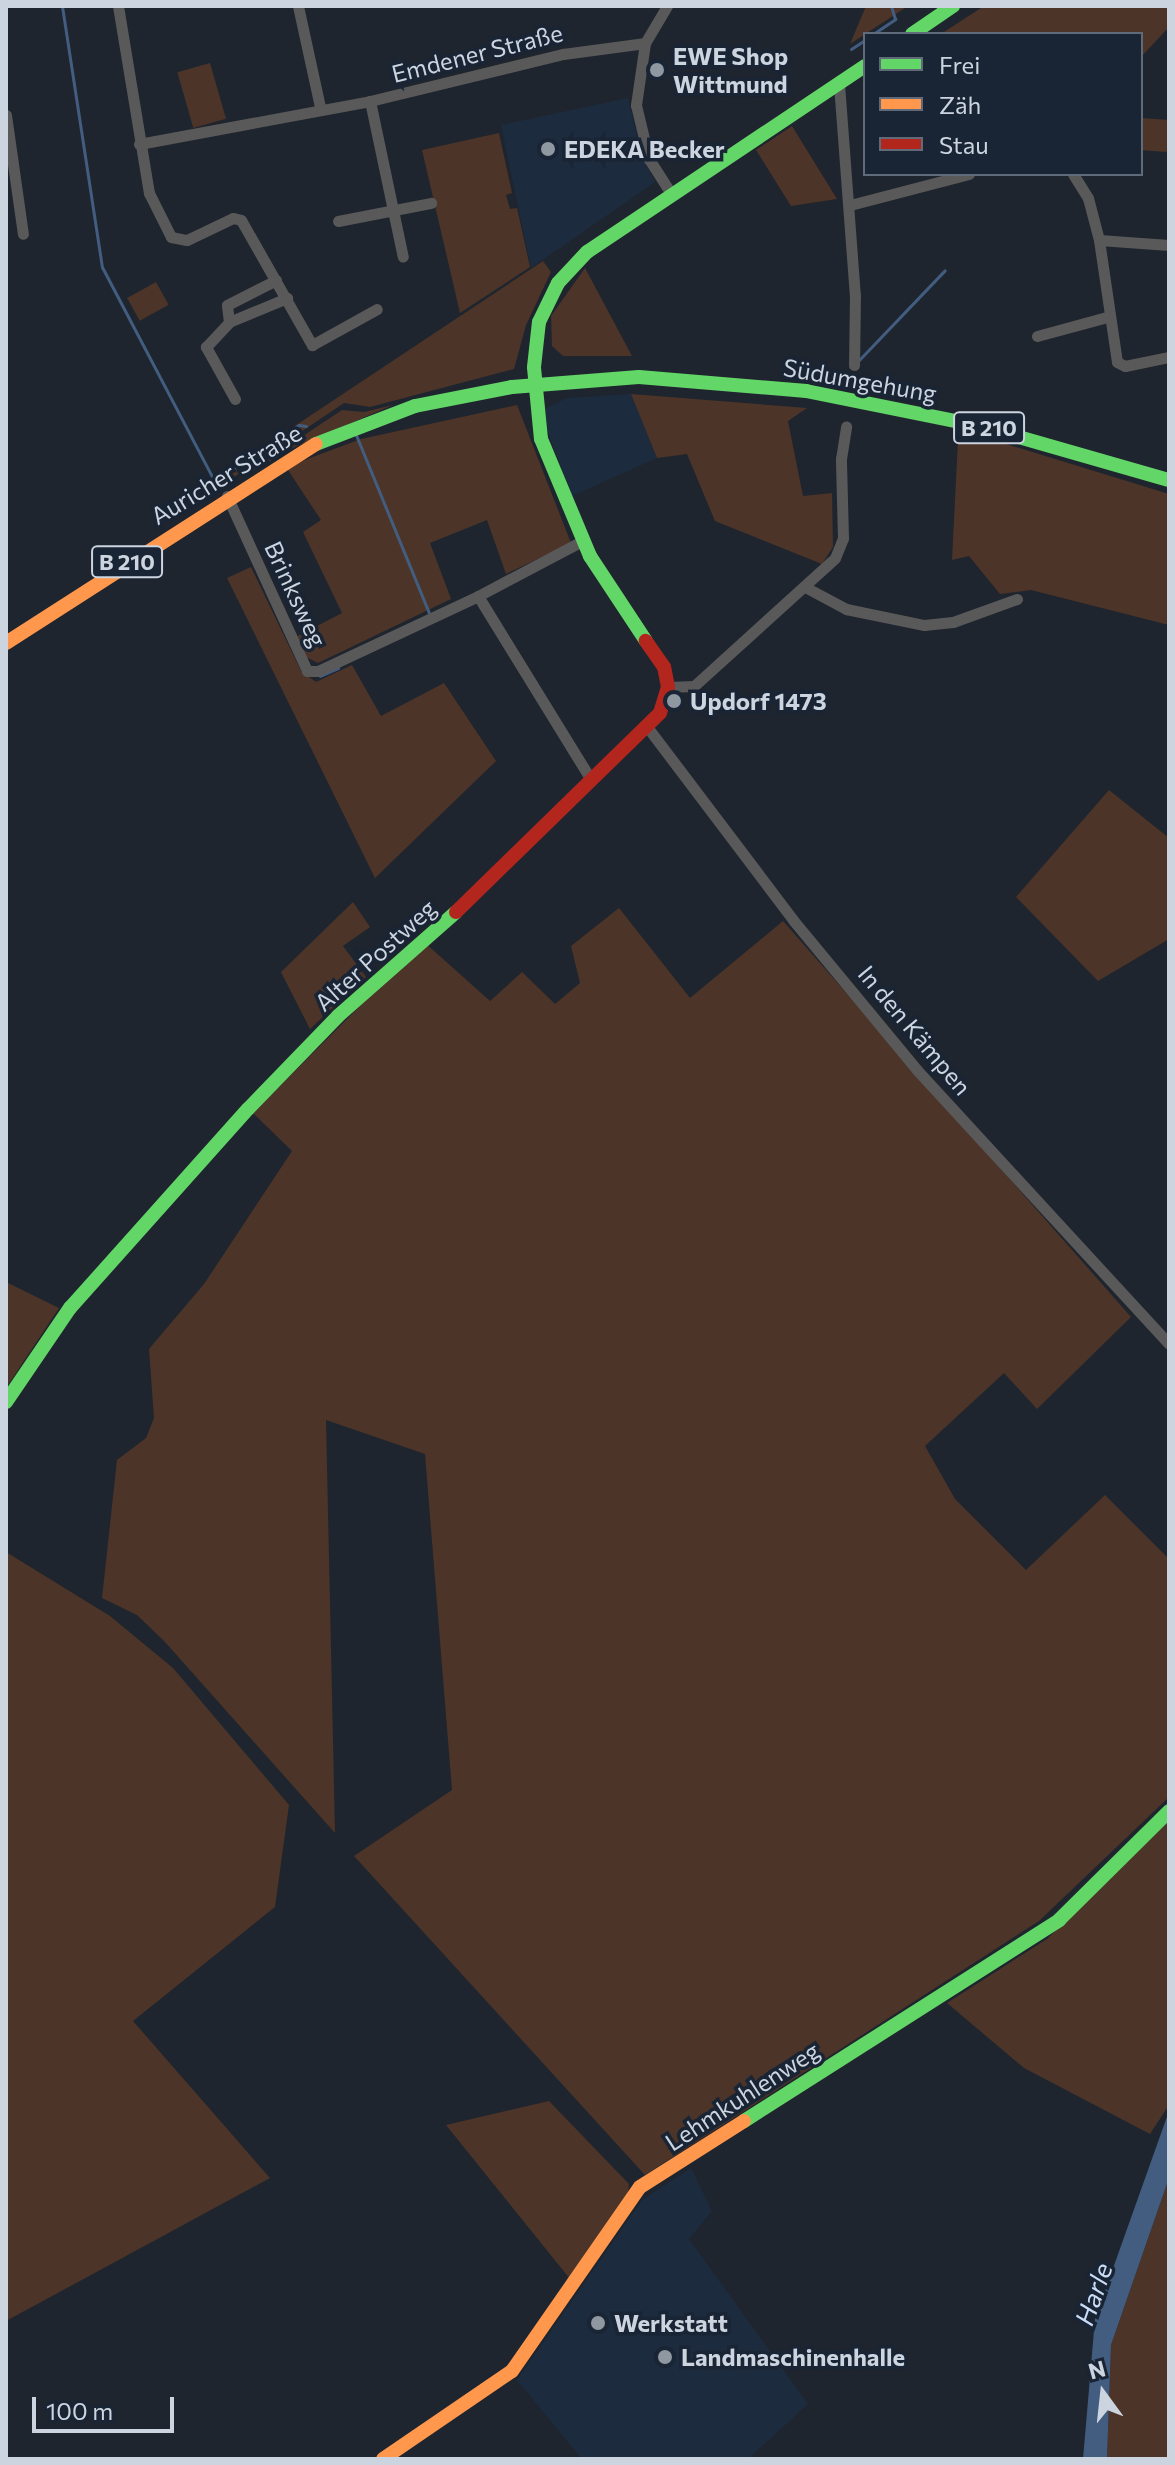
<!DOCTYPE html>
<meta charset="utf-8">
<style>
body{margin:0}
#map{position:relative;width:1175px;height:2465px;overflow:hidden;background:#1f252e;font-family:Commissioner,sans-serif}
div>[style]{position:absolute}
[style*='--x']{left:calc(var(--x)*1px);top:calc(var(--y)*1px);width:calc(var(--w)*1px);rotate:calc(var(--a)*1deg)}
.built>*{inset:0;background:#1c2b3e}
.green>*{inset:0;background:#4c3428;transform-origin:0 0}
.water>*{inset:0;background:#425d80}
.stream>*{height:3px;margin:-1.5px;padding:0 1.5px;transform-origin:1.5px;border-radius:1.5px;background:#425d80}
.street>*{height:11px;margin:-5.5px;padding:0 5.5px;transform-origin:5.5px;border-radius:5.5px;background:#5a595a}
.fast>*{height:14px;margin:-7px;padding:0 7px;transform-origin:7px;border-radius:7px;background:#63d668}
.slow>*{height:14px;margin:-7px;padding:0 7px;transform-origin:7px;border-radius:7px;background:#ff974d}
.jam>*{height:14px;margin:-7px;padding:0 7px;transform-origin:7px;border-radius:7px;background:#b3261e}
.dots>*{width:22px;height:22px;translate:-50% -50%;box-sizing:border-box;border:4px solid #192434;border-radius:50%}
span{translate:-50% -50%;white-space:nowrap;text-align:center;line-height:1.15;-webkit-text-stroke:7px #192434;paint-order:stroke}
.shield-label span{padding:2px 6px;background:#192434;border:2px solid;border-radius:6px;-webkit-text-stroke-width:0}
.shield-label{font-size:22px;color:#ccd4df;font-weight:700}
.street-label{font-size:24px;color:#ccd4df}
.poi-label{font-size:24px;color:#ccd4df;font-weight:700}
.left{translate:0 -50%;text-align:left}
.water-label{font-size:26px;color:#cbddf6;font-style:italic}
.frame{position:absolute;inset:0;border:8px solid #ccd4df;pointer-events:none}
.legend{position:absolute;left:863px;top:32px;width:280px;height:144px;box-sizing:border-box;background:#192434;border:2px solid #616a78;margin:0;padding:10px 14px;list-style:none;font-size:24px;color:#ccd4df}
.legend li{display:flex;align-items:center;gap:16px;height:40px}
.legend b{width:40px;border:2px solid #616a78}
.north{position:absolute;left:1063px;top:2353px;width:80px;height:80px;-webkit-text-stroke:6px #192434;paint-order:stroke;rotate:345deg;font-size:22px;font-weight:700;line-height:32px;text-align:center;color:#ccd4df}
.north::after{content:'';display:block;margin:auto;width:28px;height:36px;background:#ccd4df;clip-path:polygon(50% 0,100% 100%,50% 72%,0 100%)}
.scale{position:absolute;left:32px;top:2397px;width:142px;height:36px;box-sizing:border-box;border:4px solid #ccd4df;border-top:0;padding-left:10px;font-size:24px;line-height:28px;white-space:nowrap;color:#ccd4df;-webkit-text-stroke:6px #192434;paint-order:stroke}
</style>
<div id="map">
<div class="built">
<i style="clip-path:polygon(628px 98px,641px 154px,655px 182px,531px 268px,501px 125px)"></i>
<i style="clip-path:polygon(631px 394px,657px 458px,572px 496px,544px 422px,546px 408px,567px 398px)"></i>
<i style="clip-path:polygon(691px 2168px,712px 2211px,689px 2239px,808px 2404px,748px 2459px,582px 2459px,517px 2380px,642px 2200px)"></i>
</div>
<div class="green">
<i style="clip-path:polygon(866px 6px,908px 6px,850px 44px)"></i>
<i style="clip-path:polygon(984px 6px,1169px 6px,1169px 27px,1141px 57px,1141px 34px,941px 34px)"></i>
<i style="left:210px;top:63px;width:58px;height:34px;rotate:74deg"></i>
<i style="left:1141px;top:118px;width:28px;height:32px;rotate:4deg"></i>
<i style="clip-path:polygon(792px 126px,837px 199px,791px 206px,756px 150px)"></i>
<i style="clip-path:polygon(499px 133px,512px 193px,506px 195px,510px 209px,517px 208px,530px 267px,460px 313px,422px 150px)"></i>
<i style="clip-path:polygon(543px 261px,551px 272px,526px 325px,514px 369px,370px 407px,344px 403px,228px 481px,224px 473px)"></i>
<i style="clip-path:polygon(585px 268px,632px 356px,563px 356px,552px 346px,551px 316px)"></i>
<i style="left:156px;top:282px;width:26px;height:33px;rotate:61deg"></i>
<i style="clip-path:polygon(631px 394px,807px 408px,788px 421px,803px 496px,832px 493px,833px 547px,822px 564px,715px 521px,687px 454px,657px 458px)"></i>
<i style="clip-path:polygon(393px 405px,295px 447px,238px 479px,342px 410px,364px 412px)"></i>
<i style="clip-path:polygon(517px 405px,571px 543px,506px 574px,487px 520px,430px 543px,451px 599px,318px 663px,304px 656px,296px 637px,342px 613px,303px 532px,321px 520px,286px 467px,361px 439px)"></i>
<i style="clip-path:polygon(958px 440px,1006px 444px,1169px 494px,1169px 625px,1031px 590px,1000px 594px,969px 556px,952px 560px)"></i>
<i style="clip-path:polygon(251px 567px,301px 671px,316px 682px,352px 665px,381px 716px,444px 683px,496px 761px,375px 878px,227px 578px)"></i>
<i style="clip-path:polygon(1109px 790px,1169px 838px,1169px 939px,1098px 981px,1016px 897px)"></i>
<i style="clip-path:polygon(353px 902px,370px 927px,343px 946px,366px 977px,310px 1029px,281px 972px)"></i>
<i style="clip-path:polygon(619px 908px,690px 998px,783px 921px,1131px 1317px,1037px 1409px,1004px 1373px,925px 1446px,955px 1499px,1026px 1570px,1105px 1495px,1169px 1559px,1169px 1797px,1039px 1921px,645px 2175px,354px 1856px,452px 1790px,425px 1454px,326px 1420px,335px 1833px,165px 1642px,137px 1615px,102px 1598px,117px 1460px,146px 1438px,154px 1418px,149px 1349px,204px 1284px,292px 1151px,253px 1113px,424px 942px,490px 1001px,522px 972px,555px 1004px,580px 983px,571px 946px)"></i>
<i style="clip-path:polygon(6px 1282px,59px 1308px,6px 1388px)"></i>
<i style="clip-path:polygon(6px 1552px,110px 1616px,173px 1668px,289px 1805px,275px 1907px,133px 2021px,270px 2178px,6px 2321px)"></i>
<i style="clip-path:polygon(1169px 1821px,1169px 2105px,1150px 2134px,1024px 2068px,947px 2003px,1047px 1939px)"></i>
<i style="clip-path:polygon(549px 2101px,629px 2184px,628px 2193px,570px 2279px,446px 2125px)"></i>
<i style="clip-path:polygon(1169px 2178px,1169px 2459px,1107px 2459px,1111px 2345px)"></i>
</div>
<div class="water">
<i style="clip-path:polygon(1169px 2111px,1169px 2178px,1111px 2345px,1107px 2459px,1083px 2459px,1095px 2319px)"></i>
</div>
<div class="stream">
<i style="--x:62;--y:6;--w:264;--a:81.3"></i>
<i style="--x:102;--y:267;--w:243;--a:62.3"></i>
<i style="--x:873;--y:34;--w:27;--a:-34"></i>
<i style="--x:895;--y:19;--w:14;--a:-107"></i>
<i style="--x:851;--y:49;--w:17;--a:-33"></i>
<i style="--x:859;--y:360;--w:124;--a:-46.3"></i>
<i style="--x:356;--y:435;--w:192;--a:67.7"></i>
<i style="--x:224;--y:475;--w:90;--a:-33.7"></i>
<i style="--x:299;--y:425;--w:7;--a:8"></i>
<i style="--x:320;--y:676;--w:20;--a:-24"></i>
</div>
<div class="street">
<i style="--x:118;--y:6;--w:190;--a:80.6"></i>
<i style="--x:149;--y:193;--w:49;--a:63.4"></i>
<i style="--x:171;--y:237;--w:16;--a:11"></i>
<i style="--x:187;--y:240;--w:51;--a:-25.6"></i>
<i style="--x:233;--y:218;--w:8;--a:14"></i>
<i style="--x:241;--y:220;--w:144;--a:60.4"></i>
<i style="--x:312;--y:345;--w:74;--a:-29"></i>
<i style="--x:298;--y:6;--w:103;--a:77.7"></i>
<i style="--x:667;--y:6;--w:43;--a:120.7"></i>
<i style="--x:645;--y:43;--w:63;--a:98.3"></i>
<i style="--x:636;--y:105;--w:56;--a:76.5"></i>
<i style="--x:649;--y:159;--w:43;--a:57.4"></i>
<i style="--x:839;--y:84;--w:212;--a:85.7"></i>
<i style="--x:855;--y:295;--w:70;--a:90.8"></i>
<i style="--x:370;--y:101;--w:159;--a:78.1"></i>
<i style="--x:6;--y:115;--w:120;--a:81.9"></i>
<i style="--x:139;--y:144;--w:235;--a:-10.5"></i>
<i style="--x:370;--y:101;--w:199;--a:-13.7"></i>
<i style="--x:563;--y:54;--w:83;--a:-7.6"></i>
<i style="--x:1073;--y:174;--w:28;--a:58"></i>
<i style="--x:1088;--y:198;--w:43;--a:75.3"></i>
<i style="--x:1099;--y:240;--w:123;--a:81.6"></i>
<i style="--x:1117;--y:362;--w:9;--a:27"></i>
<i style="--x:1125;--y:366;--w:45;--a:-11.6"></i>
<i style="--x:850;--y:205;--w:123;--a:-14.6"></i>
<i style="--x:338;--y:221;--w:95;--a:-11"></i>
<i style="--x:1099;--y:240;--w:70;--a:4.1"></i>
<i style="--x:229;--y:322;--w:63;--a:-22.5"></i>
<i style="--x:1037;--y:336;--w:73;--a:-15.2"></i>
<i style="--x:235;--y:399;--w:60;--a:-119.1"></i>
<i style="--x:206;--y:347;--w:34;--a:-47"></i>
<i style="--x:229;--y:322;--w:17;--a:-97"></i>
<i style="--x:227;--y:305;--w:55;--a:-27"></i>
<i style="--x:227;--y:496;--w:192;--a:65.4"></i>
<i style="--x:307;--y:671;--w:11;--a:0"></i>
<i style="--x:318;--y:671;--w:177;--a:-25.1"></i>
<i style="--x:478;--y:596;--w:118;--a:-27.9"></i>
<i style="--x:805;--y:587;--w:47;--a:28.2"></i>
<i style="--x:846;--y:609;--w:80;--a:11.6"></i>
<i style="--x:924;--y:625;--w:29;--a:-6"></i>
<i style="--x:953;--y:622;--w:68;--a:-19.8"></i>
<i style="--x:478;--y:596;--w:216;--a:58.4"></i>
<i style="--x:668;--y:687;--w:26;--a:-2"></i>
<i style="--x:694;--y:686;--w:190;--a:-42.2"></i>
<i style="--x:835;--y:558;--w:22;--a:-68"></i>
<i style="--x:843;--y:538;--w:79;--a:-91.5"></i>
<i style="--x:841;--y:459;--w:33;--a:-81"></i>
<i style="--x:648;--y:728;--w:241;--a:52.9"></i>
<i style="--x:793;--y:920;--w:195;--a:50.4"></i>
<i style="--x:917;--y:1070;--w:372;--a:47.4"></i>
</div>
<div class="fast">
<i style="--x:912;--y:34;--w:50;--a:-34.3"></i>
<i style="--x:316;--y:444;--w:106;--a:-21"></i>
<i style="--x:415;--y:406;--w:99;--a:-11.1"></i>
<i style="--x:512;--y:387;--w:127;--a:-4.5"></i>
<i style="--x:639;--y:377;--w:168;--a:4.8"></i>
<i style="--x:806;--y:391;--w:182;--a:11.4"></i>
<i style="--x:984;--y:427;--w:192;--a:16"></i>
<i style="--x:646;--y:641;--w:102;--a:-123.4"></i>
<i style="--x:590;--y:556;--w:127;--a:-112.7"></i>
<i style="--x:541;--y:439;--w:72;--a:-95.6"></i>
<i style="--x:534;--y:367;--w:45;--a:-83.7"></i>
<i style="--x:539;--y:322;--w:43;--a:-64"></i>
<i style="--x:558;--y:283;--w:42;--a:-46.9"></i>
<i style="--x:587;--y:252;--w:334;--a:-33.8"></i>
<i style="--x:6;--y:1402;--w:114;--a:-55.8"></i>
<i style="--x:70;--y:1308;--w:267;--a:-48.2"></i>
<i style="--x:248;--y:1109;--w:129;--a:-45.9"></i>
<i style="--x:338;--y:1016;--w:157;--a:-41.4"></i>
<i style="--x:744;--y:2121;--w:374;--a:-32.5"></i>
<i style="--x:1059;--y:1920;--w:155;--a:-44.7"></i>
</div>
<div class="slow">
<i style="--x:6;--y:643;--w:368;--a:-32.7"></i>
<i style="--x:383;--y:2459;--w:156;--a:-34.3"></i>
<i style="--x:512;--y:2371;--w:224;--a:-55.2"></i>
<i style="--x:640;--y:2187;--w:123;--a:-32.4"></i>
</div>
<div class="jam">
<i style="--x:456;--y:912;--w:285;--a:-44.3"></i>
<i style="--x:660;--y:713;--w:27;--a:-73"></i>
<i style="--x:668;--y:687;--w:20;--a:-101"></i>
<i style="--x:664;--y:667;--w:32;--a:-125"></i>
</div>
<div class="dots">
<i style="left:657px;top:70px;background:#8f97a1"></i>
<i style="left:548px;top:149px;background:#8f97a1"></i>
<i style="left:674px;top:701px;background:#8f97a1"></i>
<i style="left:598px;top:2323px;background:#8f97a1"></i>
<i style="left:665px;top:2357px;background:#8f97a1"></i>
</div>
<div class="shield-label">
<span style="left:989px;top:428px">B 210</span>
<span style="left:127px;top:562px">B 210</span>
</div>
<div class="street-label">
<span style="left:477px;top:53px;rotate:-14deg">Emdener Straße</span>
<span style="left:860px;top:380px;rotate:10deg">Südumgehung</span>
<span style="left:226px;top:474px;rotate:-31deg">Auricher Straße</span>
<span style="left:296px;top:594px;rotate:65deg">Brinksweg</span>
<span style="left:375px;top:955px;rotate:-42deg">Alter Postweg</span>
<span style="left:915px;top:1030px;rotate:50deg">In den Kämpen</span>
<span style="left:742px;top:2096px;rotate:-33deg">Lehmkuhlenweg</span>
</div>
<div class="poi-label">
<span class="left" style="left:673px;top:70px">EWE Shop<br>Wittmund</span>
<span class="left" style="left:564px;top:149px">EDEKA Becker</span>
<span class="left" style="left:690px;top:701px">Updorf 1473</span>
<span class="left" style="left:614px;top:2323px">Werkstatt</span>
<span class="left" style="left:681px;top:2357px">Landmaschinenhalle</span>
</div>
<div class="water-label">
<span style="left:1093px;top:2294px;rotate:-71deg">Harle</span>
</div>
<div class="frame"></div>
<ul class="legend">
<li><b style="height:10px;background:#63d668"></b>Frei</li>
<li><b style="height:10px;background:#ff974d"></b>Zäh</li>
<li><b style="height:10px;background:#b3261e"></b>Stau</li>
</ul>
<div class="north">N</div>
<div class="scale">100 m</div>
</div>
